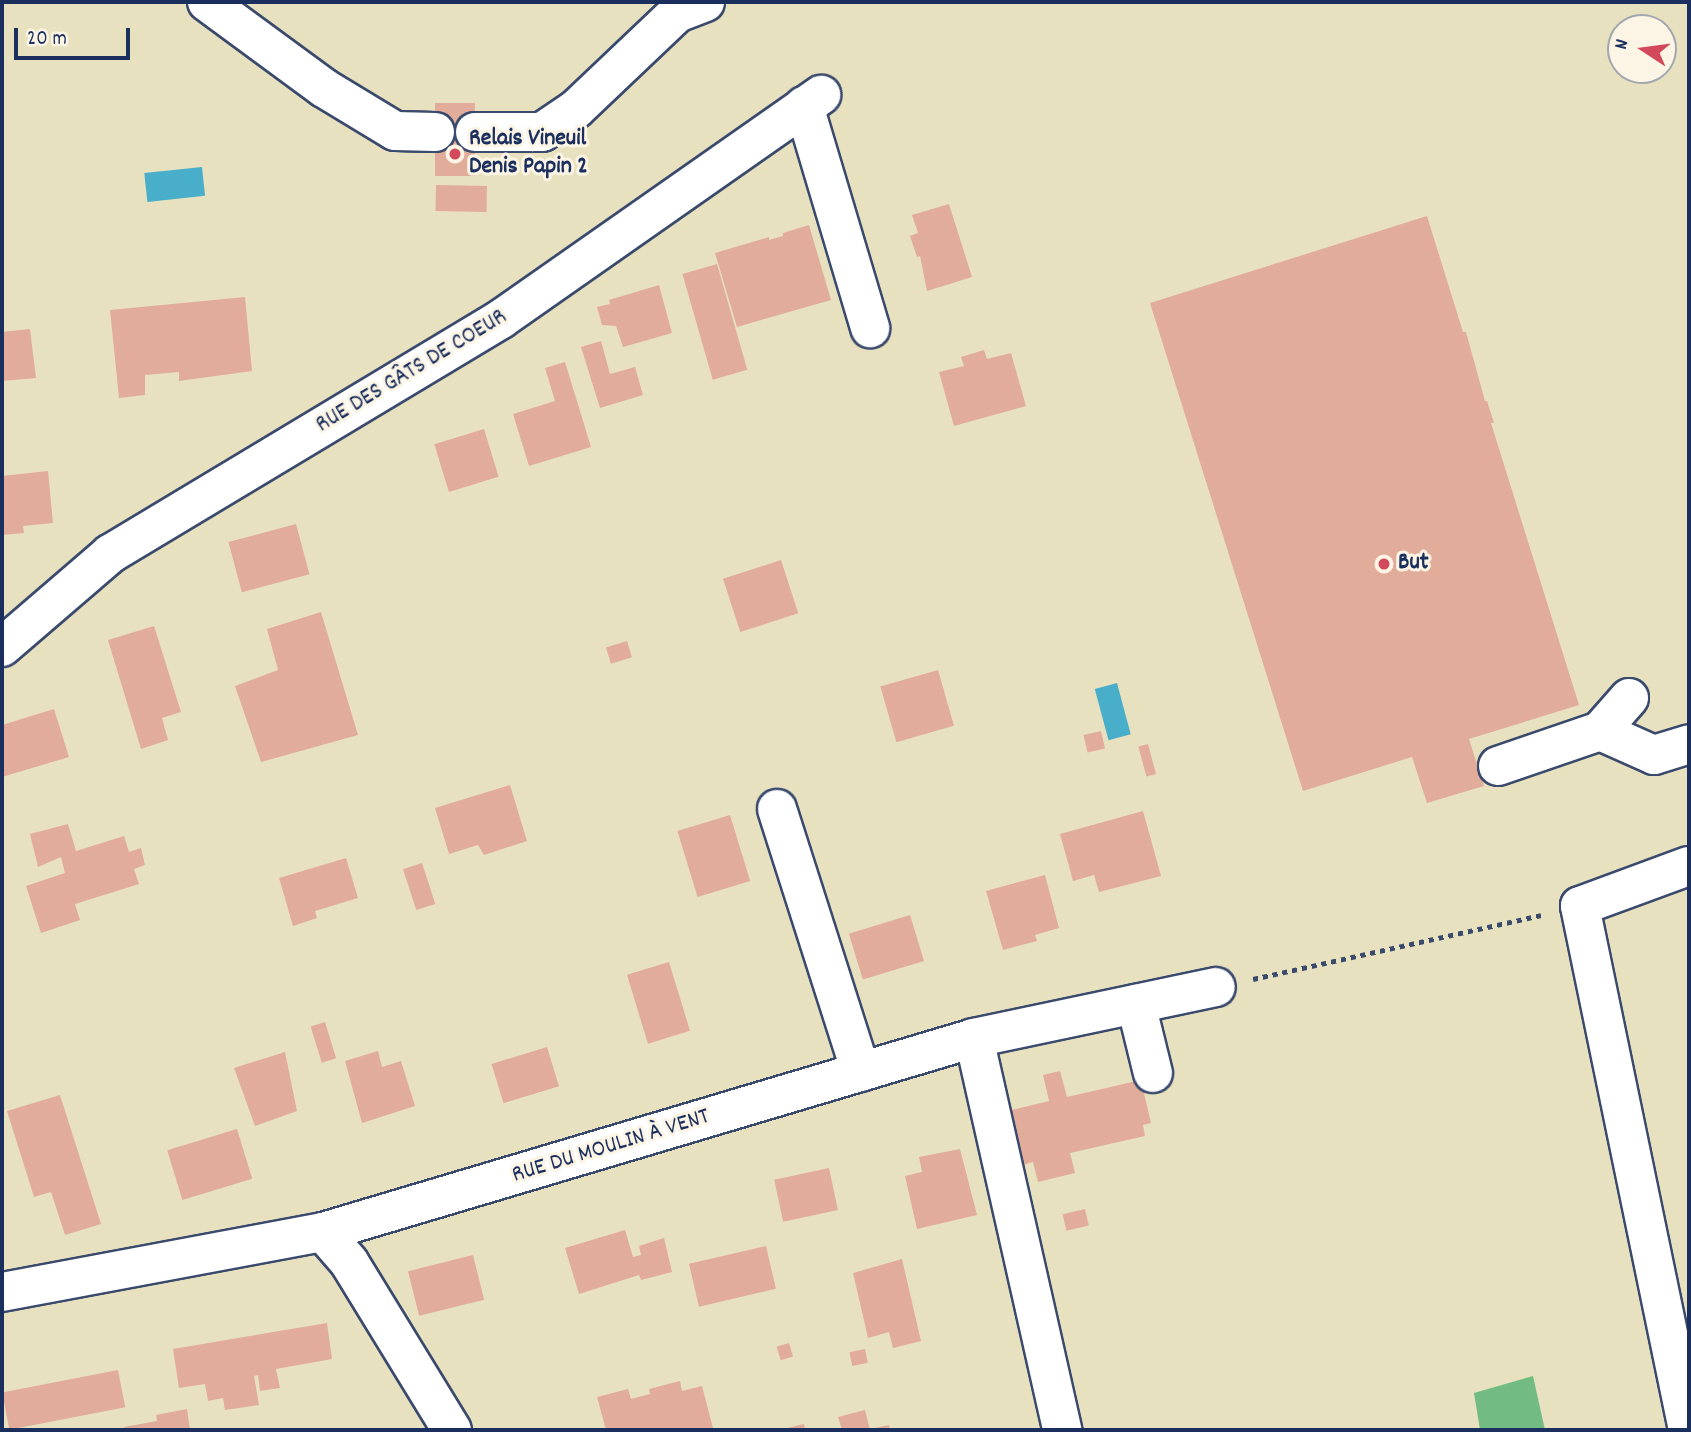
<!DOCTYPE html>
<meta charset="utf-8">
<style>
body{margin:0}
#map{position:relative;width:1691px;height:1432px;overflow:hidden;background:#e8e1bf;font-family:Dekko,sans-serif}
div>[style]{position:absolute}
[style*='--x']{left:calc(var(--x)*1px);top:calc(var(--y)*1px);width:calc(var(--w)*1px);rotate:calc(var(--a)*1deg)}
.forest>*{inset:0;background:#72bc83}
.water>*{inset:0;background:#49aec9;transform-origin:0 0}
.building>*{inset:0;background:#e2ac9a;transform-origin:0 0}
.path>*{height:4.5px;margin-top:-2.25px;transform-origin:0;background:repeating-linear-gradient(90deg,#3a4a6d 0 5px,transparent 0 10px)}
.roads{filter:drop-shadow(2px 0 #3a4a6d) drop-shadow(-2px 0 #3a4a6d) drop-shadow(0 2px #3a4a6d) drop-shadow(0 -2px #3a4a6d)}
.minor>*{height:38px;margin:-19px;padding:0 19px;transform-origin:19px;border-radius:19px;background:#fff}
.dots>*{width:19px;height:19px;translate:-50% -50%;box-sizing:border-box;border:4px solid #fcf5e5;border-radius:50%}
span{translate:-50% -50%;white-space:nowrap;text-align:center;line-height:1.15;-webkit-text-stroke:6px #fcf5e5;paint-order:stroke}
.poi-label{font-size:24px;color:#1b2f5e;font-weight:700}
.left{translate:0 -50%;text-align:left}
.street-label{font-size:24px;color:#1b2f5e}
.frame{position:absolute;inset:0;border:4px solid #1b2f5e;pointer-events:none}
.north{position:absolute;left:1607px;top:14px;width:70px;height:70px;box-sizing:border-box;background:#fcf5e5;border:2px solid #a2a6af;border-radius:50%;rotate:283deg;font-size:19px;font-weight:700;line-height:28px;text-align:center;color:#1b2f5e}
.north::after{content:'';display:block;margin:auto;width:24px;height:32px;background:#d1495b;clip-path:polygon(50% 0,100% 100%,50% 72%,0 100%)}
.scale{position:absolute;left:14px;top:28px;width:116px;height:32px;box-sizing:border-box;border:4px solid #1b2f5e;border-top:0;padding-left:9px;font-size:21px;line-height:24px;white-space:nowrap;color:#1b2f5e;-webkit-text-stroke:5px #fcf5e5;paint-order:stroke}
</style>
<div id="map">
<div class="forest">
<i style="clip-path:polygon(1533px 1376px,1545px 1430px,1480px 1430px,1474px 1393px)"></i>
</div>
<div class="water">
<i style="left:202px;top:167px;width:29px;height:58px;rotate:84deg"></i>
<i style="left:1117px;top:683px;width:53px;height:23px;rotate:75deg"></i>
</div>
<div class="building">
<i style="left:435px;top:103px;width:40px;height:73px"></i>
<i style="left:436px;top:185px;width:51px;height:26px;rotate:1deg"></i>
<i style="clip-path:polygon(949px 204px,972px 277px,927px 291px,920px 256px,917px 257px,910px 236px,918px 233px,912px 215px)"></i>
<i style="clip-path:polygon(1427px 216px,1463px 332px,1466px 332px,1485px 401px,1487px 401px,1494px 423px,1491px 423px,1579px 705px,1469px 739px,1484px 786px,1427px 803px,1412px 757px,1303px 791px,1150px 303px)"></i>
<i style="clip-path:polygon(809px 225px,831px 300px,737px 327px,715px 253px,769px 237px,769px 240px,783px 236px,783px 233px)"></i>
<i style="left:717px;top:264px;width:110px;height:36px;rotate:74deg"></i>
<i style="clip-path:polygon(659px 285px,672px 333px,623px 347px,616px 326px,602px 325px,597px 307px,610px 304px,609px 300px)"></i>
<i style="clip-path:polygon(245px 297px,252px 371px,179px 381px,179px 372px,145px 375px,145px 395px,119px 398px,110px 310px)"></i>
<i style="clip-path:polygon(30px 329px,36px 378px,2px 381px,2px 332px)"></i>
<i style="clip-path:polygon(601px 341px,610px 374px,635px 367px,643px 395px,600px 408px,581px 347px)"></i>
<i style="clip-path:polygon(984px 350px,987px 359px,1011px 353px,1026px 406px,954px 426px,939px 372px,964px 366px,961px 357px)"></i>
<i style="clip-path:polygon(565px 362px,591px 447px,529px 466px,513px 414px,555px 401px,545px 368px)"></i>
<i style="left:484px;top:429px;width:50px;height:52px;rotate:73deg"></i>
<i style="clip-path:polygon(48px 471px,53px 523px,23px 526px,24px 533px,2px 535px,2px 476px)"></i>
<i style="left:296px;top:524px;width:52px;height:70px;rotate:75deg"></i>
<i style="left:781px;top:560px;width:56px;height:61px;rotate:72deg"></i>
<i style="clip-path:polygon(321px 612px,358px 735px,261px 762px,235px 686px,278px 670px,267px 629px)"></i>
<i style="clip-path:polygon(154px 626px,181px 712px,162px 718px,168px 740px,141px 749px,108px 640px)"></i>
<i style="left:627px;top:641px;width:17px;height:22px;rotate:73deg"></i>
<i style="left:938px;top:670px;width:58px;height:60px;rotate:74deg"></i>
<i style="clip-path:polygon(54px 709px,69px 757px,2px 777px,2px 725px)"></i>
<i style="left:1101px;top:731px;width:18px;height:18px;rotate:77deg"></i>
<i style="left:1148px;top:744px;width:31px;height:10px;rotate:75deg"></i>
<i style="clip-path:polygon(510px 785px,527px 841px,484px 855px,478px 845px,449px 854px,435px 808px)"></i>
<i style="clip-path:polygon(1143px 811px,1161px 876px,1099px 892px,1094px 875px,1073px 881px,1060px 834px)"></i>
<i style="left:730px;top:815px;width:69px;height:55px;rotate:73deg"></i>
<i style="clip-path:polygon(68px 824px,76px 851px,124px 836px,129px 852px,141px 848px,145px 865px,134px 869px,139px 884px,75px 904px,80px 920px,41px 933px,26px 886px,65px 873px,61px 857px,38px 867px,30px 834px)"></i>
<i style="clip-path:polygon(346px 858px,358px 898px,315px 911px,317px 918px,293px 926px,279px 878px)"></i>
<i style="left:422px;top:863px;width:43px;height:20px;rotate:72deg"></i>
<i style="clip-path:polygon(1045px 875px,1059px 928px,1035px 935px,1037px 941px,1003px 950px,986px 891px)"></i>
<i style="left:910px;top:915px;width:48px;height:64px;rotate:73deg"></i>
<i style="left:669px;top:962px;width:72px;height:44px;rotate:73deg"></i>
<i style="left:325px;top:1022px;width:38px;height:15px;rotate:73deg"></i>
<i style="left:547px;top:1047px;width:41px;height:58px;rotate:73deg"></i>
<i style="clip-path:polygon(378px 1051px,382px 1067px,401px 1061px,415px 1106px,362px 1123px,345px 1061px)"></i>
<i style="clip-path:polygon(285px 1052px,297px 1111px,255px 1126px,234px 1068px)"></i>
<i style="clip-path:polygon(1060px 1071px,1067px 1097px,1141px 1080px,1151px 1123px,1143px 1125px,1145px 1136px,1070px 1153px,1075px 1173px,1038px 1182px,1033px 1162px,1016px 1167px,1003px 1112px,1049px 1101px,1043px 1075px)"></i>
<i style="clip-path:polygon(60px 1095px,101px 1224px,65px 1235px,51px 1192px,34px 1197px,7px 1111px)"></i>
<i style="left:237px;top:1129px;width:52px;height:73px;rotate:73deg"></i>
<i style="clip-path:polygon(960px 1149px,977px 1215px,917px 1229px,905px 1176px,922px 1172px,919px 1157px)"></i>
<i style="left:829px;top:1168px;width:43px;height:56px;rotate:78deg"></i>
<i style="left:1085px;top:1209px;width:17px;height:23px;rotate:77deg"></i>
<i style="clip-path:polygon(625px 1230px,633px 1257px,641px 1255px,639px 1246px,664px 1238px,672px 1272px,641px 1280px,639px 1275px,579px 1294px,565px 1248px)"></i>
<i style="left:766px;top:1246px;width:44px;height:79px;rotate:77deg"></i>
<i style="left:473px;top:1255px;width:46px;height:67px;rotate:76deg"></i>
<i style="clip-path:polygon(902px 1259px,921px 1341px,893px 1348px,889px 1332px,868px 1338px,853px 1273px)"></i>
<i style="clip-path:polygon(327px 1323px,332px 1359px,276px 1369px,280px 1388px,260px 1391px,258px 1375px,254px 1376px,259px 1405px,225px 1410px,223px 1398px,208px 1401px,205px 1384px,179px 1388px,173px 1349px)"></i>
<i style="left:789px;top:1343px;width:14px;height:13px;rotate:73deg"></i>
<i style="left:865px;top:1349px;width:14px;height:16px;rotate:78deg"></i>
<i style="left:118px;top:1370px;width:38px;height:118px;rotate:79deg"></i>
<i style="clip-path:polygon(680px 1381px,682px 1391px,702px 1386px,713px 1428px,606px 1430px,597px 1397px,628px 1389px,631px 1399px,650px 1394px,649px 1389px)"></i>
<i style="clip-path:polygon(187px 1409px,190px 1430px,125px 1430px,124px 1427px,157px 1421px,156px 1415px)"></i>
<i style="clip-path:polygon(865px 1410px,870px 1430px,842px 1430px,838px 1417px)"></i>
<i style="clip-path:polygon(804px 1424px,805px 1430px,783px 1430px,783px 1429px)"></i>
<i style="clip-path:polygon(889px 1425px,890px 1430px,871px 1430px,870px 1429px)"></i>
</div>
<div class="path">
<i style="--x:1253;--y:979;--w:295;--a:-12.5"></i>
</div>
<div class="roads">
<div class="minor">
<i style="--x:207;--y:2;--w:145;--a:36.3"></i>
<i style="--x:324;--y:88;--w:83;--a:31.2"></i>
<i style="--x:395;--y:131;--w:40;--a:1.4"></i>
<i style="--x:804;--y:106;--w:232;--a:73.4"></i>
<i style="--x:475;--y:132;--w:67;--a:0"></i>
<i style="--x:542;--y:132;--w:41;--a:-34.1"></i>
<i style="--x:576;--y:109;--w:139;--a:-43.5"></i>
<i style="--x:677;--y:13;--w:30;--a:-21"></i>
<i style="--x:2;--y:647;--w:143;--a:-40.7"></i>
<i style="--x:110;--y:554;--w:456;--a:-31"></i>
<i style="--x:501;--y:319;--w:391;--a:-35"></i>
<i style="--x:1600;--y:731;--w:59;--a:24"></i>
<i style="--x:1654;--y:755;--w:37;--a:-17"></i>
<i style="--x:1498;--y:766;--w:108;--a:-18.9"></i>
<i style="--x:1600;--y:731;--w:44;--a:-48.7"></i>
<i style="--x:777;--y:809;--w:276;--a:72.3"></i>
<i style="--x:1136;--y:1004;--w:71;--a:76.2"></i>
<i style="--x:974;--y:1038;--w:402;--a:77.3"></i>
<i style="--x:323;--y:1232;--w:40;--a:49"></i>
<i style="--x:349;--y:1262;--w:197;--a:58.5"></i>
<i style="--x:2;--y:1292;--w:327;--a:-10.6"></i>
<i style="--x:323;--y:1232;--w:679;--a:-16.59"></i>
<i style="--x:974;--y:1038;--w:247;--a:-11.9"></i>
<i style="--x:1688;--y:1430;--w:535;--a:-101.65"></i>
<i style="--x:1580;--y:906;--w:116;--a:-20.2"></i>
</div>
</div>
<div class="dots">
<i style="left:455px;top:154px;background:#d1495b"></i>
<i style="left:1384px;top:564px;background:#d1495b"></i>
</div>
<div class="poi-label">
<span class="left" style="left:469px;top:154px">Relais Vineuil<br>Denis Papin 2</span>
<span class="left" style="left:1398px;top:564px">But</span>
</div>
<div class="street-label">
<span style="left:412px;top:372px;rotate:-31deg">RUE DES GÂTS DE COEUR</span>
<span style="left:611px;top:1147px;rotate:-17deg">RUE DU MOULIN À VENT</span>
</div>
<div class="frame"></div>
<div class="north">N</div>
<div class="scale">20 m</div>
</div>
